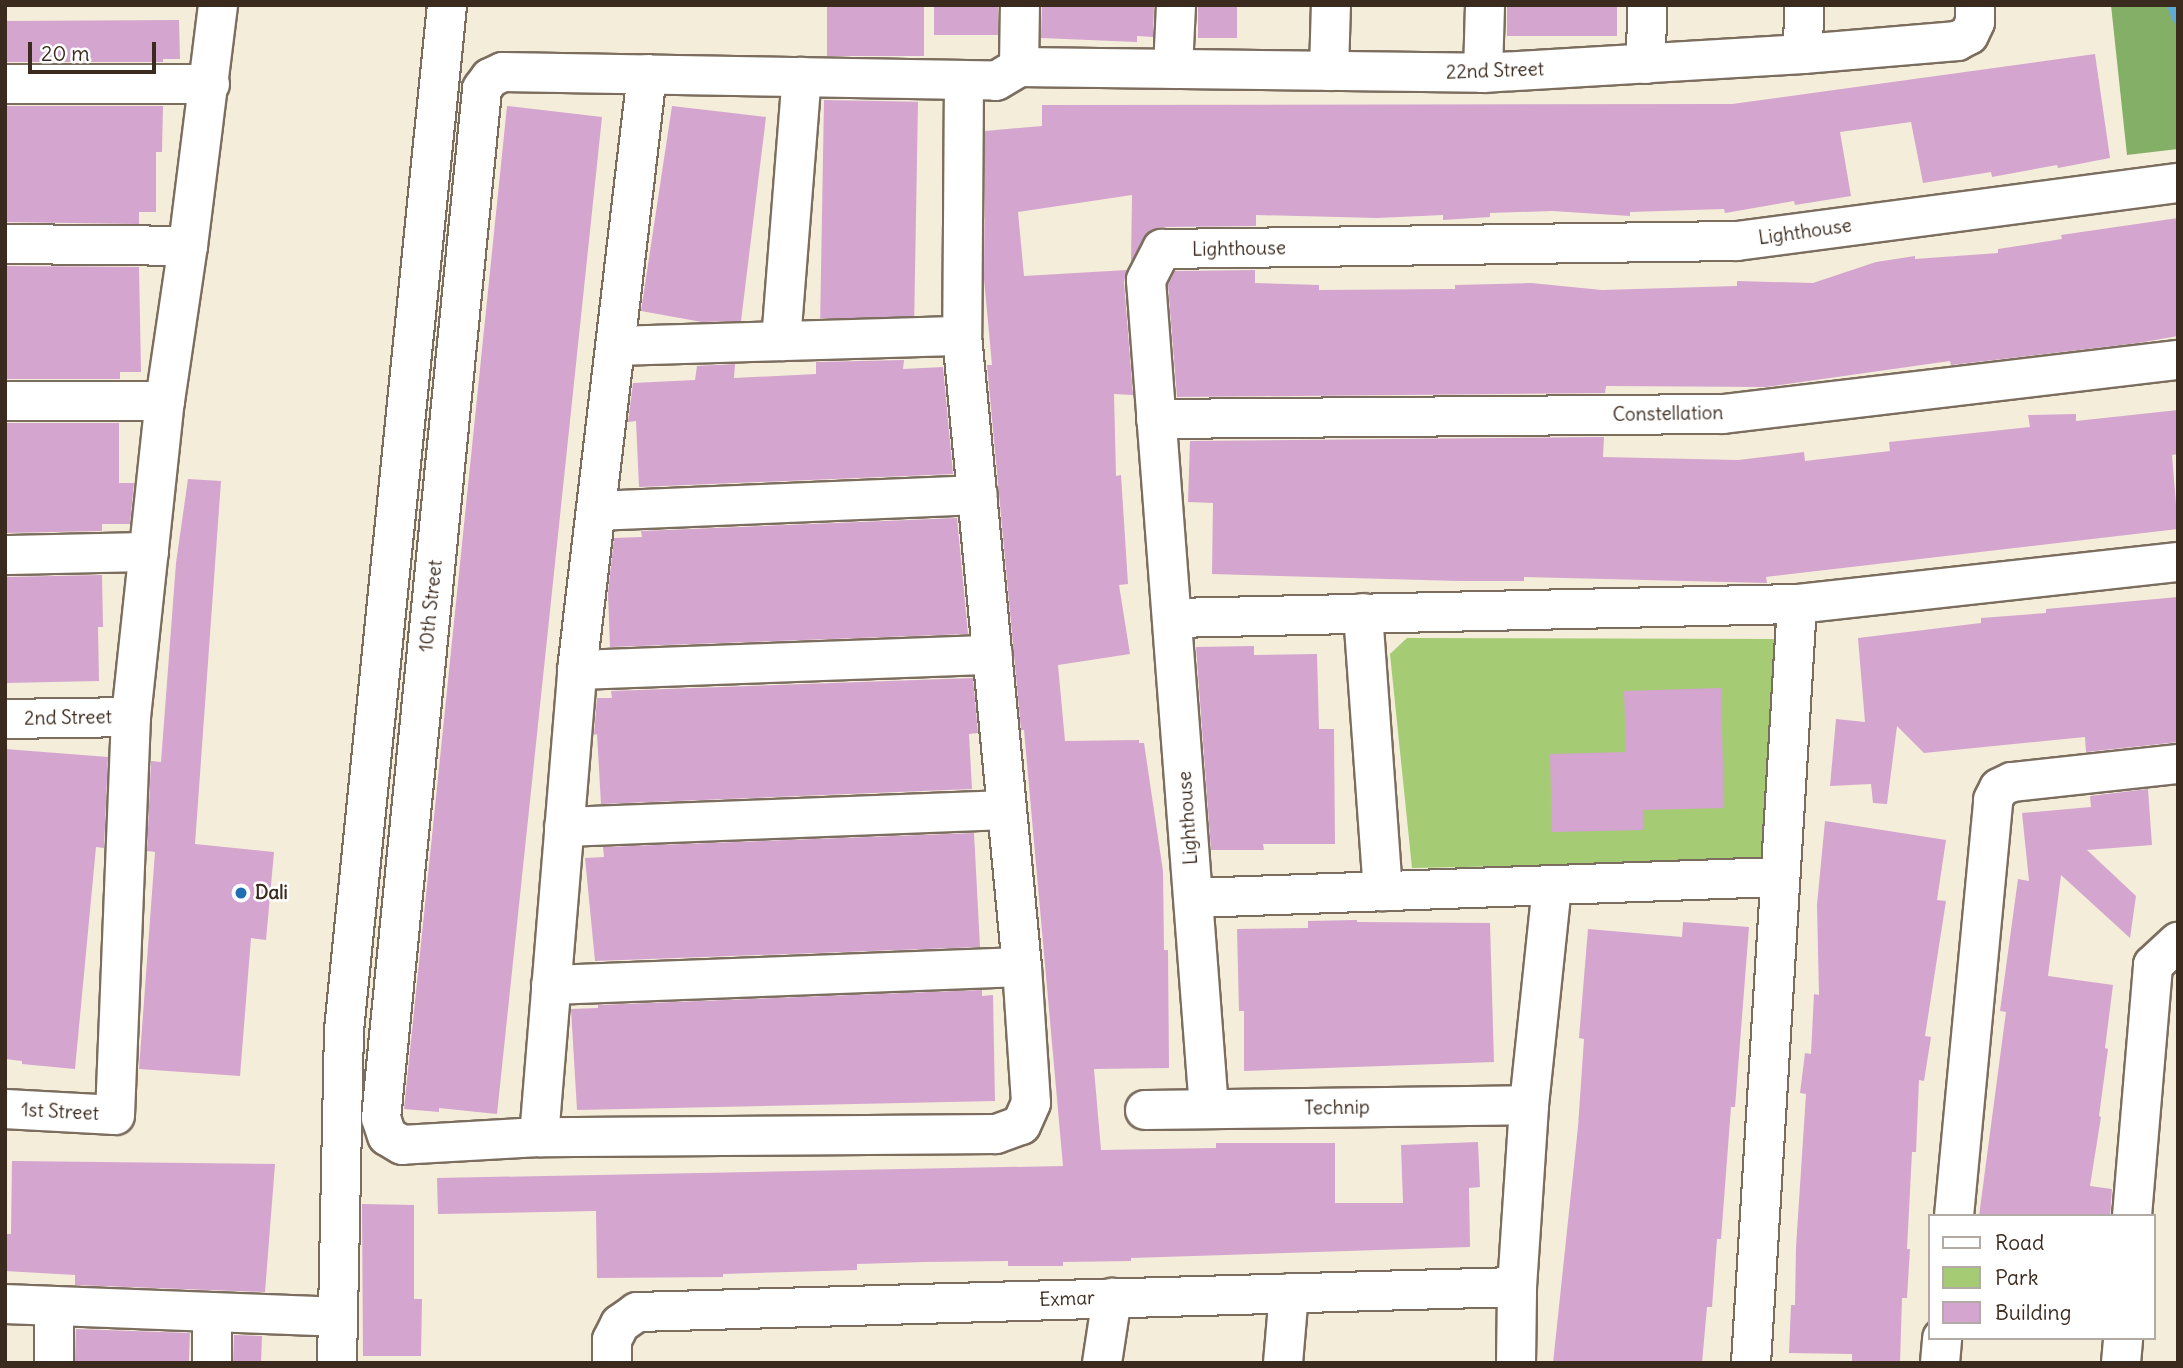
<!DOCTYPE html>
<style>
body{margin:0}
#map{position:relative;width:2183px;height:1368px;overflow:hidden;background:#f4edd9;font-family:Delius,sans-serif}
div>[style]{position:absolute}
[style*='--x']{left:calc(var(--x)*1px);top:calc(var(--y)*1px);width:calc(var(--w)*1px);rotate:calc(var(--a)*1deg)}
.green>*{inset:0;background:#a5cb75}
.forest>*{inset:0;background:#84af66}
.stream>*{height:12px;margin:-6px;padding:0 6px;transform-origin:6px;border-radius:6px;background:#5fabd8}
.building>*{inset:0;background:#d4a5cf;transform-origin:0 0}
.roads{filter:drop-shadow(2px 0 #7c6e5f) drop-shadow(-2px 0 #7c6e5f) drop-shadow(0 2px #7c6e5f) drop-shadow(0 -2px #7c6e5f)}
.street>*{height:38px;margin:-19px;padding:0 19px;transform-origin:19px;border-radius:19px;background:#fff}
.dots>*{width:19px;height:19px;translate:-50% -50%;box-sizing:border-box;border:4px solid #fff;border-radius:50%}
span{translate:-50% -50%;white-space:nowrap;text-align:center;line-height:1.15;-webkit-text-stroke:5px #fff;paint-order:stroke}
.street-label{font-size:19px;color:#3b2a1e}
.poi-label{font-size:19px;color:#3b2a1e;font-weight:700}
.left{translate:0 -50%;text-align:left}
.frame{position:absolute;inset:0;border:7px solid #3b2a1e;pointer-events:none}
.legend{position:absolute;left:1928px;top:1214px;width:228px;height:126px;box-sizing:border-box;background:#fff;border:2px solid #b1aaa5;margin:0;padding:9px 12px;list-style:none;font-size:21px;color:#3b2a1e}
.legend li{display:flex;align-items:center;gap:14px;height:35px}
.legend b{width:35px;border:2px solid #b1aaa5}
.scale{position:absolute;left:28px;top:42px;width:128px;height:32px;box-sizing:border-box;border:4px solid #3b2a1e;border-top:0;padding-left:9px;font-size:21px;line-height:24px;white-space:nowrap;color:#3b2a1e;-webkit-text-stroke:5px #fff;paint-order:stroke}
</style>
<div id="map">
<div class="green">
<i style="clip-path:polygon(1407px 638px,1775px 639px,1768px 861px,1412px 868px,1390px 654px)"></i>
</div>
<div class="forest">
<i style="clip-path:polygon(2111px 5px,2178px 5px,2178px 149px,2127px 155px)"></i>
</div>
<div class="stream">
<i style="--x:2173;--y:5;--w:14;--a:69"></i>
</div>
<div class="building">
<i style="left:827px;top:5px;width:97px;height:51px"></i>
<i style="left:934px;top:5px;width:64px;height:30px"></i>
<i style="clip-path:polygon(1042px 5px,1154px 5px,1153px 37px,1137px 36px,1137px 42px,1041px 38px)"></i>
<i style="left:1198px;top:5px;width:39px;height:33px"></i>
<i style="left:1507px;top:5px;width:110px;height:31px"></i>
<i style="clip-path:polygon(179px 20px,180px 59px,163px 59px,163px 62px,5px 62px,5px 21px)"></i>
<i style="clip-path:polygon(2095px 54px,2110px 158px,2058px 168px,2057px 165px,1992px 177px,1991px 172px,1923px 183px,1911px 122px,1840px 132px,1851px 196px,1795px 205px,1794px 201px,1725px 213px,1724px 209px,1630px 212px,1630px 216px,1552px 211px,1490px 213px,1490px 217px,1443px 220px,1443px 215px,1377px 218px,1256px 215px,1256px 226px,1162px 227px,1151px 230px,1131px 262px,1132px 195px,1018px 212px,1024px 276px,1127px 270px,1124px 282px,1133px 395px,1114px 394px,1116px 476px,1121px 475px,1128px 584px,1119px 585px,1130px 654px,1058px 665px,1065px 741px,1139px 740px,1139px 743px,1144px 743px,1163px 871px,1164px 950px,1168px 950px,1169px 1068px,1094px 1069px,1101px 1150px,1216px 1148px,1216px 1143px,1335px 1143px,1335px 1203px,1403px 1203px,1401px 1145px,1478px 1142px,1480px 1187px,1469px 1188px,1470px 1247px,1131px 1258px,1131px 1261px,1063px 1262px,1063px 1266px,1008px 1266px,1008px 1261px,924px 1262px,857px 1264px,857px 1270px,723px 1274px,723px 1277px,597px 1278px,596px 1211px,438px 1214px,437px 1178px,1063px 1166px,1024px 730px,1021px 730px,987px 365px,992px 365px,984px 279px,985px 131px,1042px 126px,1042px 105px,1732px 104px)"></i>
<i style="left:824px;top:100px;width:94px;height:218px;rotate:1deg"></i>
<i style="clip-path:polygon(5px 106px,163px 106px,162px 152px,156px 152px,156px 212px,139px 212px,139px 224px,5px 222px)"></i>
<i style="clip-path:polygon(507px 106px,602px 117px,497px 1114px,439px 1108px,439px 1112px,404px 1109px)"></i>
<i style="clip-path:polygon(672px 106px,766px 117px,741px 321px,702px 322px,641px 311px)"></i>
<i style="clip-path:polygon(2178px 218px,2178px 336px,2138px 343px,1951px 365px,1950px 361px,1766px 387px,1606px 386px,1605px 393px,1177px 397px,1168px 285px,1175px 271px,1255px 270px,1255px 283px,1319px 285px,1319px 290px,1455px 289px,1455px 285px,1531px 283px,1602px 290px,1737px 286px,1737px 281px,1813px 283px,1876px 262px,1915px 256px,1915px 259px,1998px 253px,1998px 249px,2062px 239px,2061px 235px)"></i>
<i style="clip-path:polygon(5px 266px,139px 267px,141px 372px,120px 372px,120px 379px,5px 379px)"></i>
<i style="clip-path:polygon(904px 360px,903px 369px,943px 367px,953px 474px,639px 487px,636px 421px,628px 422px,633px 383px,695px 380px,697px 366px,735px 364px,734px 378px,816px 374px,816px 362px)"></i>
<i style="clip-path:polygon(2178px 410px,2178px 454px,2172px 455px,2178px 529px,1766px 577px,1767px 583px,1524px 577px,1524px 581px,1459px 581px,1212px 574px,1213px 503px,1188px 502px,1190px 441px,1604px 437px,1603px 457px,1738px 460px,1804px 452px,1805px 461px,1890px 451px,1889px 442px,2030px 427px,2028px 415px,2076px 414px,2076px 421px)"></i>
<i style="clip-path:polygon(5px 423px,119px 423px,119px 483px,134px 483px,130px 524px,102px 524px,102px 531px,5px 533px)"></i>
<i style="clip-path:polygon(188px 479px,221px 481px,195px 844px,274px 852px,266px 940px,251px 938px,240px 1076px,139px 1069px,155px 852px,147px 851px,151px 761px,161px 762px,176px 563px)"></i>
<i style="clip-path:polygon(957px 518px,968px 634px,610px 647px,608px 593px,614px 538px,642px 537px,641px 531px)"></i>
<i style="clip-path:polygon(102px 575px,103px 627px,98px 627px,99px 681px,5px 683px,5px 577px)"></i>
<i style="clip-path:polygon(2178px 597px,2178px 742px,2086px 752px,2085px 737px,1924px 753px,1897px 726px,1887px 804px,1873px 803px,1871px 784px,1830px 786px,1836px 719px,1865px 722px,1858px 638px,1981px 623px,1981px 618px,2046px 613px,2046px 609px)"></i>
<i style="clip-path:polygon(1254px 646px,1254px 655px,1317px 654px,1319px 729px,1334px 729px,1335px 844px,1263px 844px,1264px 850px,1211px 850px,1196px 647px)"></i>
<i style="clip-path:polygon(973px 678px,978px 733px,969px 734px,972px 789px,601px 804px,597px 734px,594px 735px,597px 698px,612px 698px,611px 691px)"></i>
<i style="clip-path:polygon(1721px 688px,1724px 808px,1643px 810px,1643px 830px,1552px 832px,1550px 754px,1626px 752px,1624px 691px)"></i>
<i style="clip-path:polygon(5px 749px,108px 757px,104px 848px,96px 847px,75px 1069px,22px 1064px,22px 1061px,5px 1059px)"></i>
<i style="clip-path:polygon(2148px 789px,2152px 845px,2087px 850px,2136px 896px,2130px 938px,2061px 875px,2048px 976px,2113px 985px,2105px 1048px,2108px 1049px,2099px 1116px,2101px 1117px,2090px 1186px,2112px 1189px,2110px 1216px,1979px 1216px,2006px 1012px,2000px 1011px,2018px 879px,2029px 881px,2022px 813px,2091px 807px,2090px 796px)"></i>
<i style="clip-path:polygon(1825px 821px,1946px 840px,1937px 900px,1946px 901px,1925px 1036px,1931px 1037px,1924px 1081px,1919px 1080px,1916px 1152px,1912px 1152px,1907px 1249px,1910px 1249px,1907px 1298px,1902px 1298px,1900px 1363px,1852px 1363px,1852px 1354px,1789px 1353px,1791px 1305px,1795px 1305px,1796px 1247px,1806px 1094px,1800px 1093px,1805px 1053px,1811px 1054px,1814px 994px,1819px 995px,1817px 905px)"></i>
<i style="clip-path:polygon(974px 833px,980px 947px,595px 961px,585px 858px,604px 857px,603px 847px)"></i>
<i style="clip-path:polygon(1357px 920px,1357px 922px,1490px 923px,1494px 1062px,1244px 1071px,1244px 1011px,1239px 1011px,1237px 929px,1308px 928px,1308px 921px)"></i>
<i style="clip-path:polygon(1683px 922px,1749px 927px,1735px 1107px,1731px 1107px,1721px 1239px,1717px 1239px,1712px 1307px,1707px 1307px,1702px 1363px,1553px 1363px,1578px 1127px,1584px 1039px,1579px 1038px,1588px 929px,1682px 937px)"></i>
<i style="clip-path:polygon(982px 990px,982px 996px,993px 995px,995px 1101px,577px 1110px,571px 1009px,598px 1008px,598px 1005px)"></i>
<i style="clip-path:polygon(12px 1161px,275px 1164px,265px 1292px,75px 1285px,75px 1275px,5px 1271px,5px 1234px,11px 1234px)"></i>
<i style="clip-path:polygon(362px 1204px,414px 1205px,414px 1299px,422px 1299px,421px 1356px,363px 1356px)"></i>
<i style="left:76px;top:1329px;width:114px;height:34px;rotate:2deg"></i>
<i style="left:234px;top:1335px;width:28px;height:28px;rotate:2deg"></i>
</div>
<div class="roads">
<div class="street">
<i style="--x:1803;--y:54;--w:49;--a:-88.8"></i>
<i style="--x:1646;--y:64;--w:59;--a:-89"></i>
<i style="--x:1019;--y:67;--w:464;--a:0.7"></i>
<i style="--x:1483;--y:73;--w:321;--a:-3.4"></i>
<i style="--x:1803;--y:54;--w:155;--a:-4.8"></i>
<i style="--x:1957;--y:41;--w:13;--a:-27"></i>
<i style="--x:1969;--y:35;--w:14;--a:-65"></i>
<i style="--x:1975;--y:22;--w:17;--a:-90"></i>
<i style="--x:1019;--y:67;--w:62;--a:-89.1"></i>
<i style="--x:1173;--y:69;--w:64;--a:-87.3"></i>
<i style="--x:1329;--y:71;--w:66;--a:-88.3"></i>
<i style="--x:1483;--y:73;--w:68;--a:-88.3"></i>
<i style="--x:964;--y:80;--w:256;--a:90.4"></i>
<i style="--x:962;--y:336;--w:634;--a:84.57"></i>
<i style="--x:1022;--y:967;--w:136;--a:86.2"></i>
<i style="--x:1031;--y:1103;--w:24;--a:114"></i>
<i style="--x:1021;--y:1125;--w:27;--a:160"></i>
<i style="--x:996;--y:1134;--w:457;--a:179.6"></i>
<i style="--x:539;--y:1137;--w:137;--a:176.7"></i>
<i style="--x:402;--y:1145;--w:17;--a:-149"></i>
<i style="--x:387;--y:1136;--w:19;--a:-108"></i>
<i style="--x:381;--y:1118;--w:1034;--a:-84.39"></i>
<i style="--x:482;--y:89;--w:14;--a:-54"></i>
<i style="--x:490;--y:78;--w:14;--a:-25"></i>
<i style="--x:503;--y:72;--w:493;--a:1"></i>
<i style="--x:996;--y:81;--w:27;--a:-31"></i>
<i style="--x:5;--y:84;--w:205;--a:0"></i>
<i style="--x:5;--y:244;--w:183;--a:0.6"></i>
<i style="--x:188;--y:246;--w:243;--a:-82.9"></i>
<i style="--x:781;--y:341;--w:265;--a:-85.5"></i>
<i style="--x:617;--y:346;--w:345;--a:-1.7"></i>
<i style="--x:5;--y:401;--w:160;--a:0"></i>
<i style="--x:165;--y:401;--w:157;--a:-81.6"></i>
<i style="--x:1156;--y:419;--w:567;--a:-0.51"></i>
<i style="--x:1723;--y:414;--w:458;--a:-6.8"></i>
<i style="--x:596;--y:511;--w:382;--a:-2.4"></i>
<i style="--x:5;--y:555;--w:144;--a:-1.2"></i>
<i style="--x:1363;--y:613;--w:279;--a:85.9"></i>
<i style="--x:1174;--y:618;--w:623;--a:-1.29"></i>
<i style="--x:1797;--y:604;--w:383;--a:-6.3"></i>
<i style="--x:577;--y:670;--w:416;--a:-2.1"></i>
<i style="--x:5;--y:719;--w:126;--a:-0.9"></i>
<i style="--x:564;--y:827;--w:443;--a:-2.2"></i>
<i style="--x:1194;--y:898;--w:585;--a:-2.06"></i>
<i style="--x:551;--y:985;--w:471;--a:-2.2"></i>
<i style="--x:5;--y:1109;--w:110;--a:3.1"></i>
<i style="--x:115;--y:1115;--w:398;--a:-87.7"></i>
<i style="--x:131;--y:717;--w:318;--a:-83.9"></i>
<i style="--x:1209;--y:1109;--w:831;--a:-94.35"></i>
<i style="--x:1146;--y:280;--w:35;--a:-63"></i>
<i style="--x:1162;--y:249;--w:575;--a:-0.8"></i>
<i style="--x:1737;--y:241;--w:445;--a:-7.5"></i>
<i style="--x:1145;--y:1110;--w:384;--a:-0.7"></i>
<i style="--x:539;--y:1137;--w:469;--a:-85.3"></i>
<i style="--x:577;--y:670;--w:600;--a:-83.3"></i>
<i style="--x:1954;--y:1216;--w:418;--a:-84.6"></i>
<i style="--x:1993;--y:800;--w:13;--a:-63"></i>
<i style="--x:1999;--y:788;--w:14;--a:-25"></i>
<i style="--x:2012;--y:782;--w:167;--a:-6.2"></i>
<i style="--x:2132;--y:1216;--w:252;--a:-85.2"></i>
<i style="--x:2153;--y:965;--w:34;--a:-43"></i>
<i style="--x:5;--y:1304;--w:332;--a:2.2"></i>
<i style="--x:54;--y:1306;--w:57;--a:90"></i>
<i style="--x:212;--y:1312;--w:51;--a:90"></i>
<i style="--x:337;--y:1363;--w:333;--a:-88.8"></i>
<i style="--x:344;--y:1030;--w:1030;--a:-84.26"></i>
<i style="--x:612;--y:1363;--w:23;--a:-90"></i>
<i style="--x:612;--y:1340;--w:18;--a:-63"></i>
<i style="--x:620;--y:1324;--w:21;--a:-35"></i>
<i style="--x:637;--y:1312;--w:880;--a:-1.63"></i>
<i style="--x:1102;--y:1363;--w:66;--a:-81.3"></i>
<i style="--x:1283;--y:1363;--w:70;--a:-85.1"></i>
<i style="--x:1516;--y:1363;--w:76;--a:-89.2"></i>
<i style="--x:1517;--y:1287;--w:182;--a:-86.2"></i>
<i style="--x:1529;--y:1105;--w:221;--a:-84"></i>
<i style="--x:1751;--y:1363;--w:760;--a:-86.53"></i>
<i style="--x:1940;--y:1363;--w:25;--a:-85"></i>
<i style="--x:2121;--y:1363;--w:25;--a:-85"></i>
</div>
</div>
<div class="dots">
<i style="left:241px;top:893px;background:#1f6fb2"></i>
</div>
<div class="street-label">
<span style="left:1495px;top:71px;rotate:-2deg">22nd Street</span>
<span style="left:1805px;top:232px;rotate:-8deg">Lighthouse</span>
<span style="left:1239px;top:249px;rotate:-1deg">Lighthouse</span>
<span style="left:1668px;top:414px;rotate:-1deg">Constellation</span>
<span style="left:431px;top:606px;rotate:-84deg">10th Street</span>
<span style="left:68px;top:718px;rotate:-1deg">2nd Street</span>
<span style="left:1188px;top:818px;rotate:-94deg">Lighthouse</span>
<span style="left:1337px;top:1108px;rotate:-1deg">Technip</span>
<span style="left:60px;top:1112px;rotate:3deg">1st Street</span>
<span style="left:1067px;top:1299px;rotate:-2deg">Exmar</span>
</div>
<div class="poi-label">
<span class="left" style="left:255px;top:893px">Dali</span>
</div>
<div class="frame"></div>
<ul class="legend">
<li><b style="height:9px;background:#fff"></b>Road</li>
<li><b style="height:19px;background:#a5cb75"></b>Park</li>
<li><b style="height:19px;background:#d4a5cf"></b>Building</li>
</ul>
<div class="scale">20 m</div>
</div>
